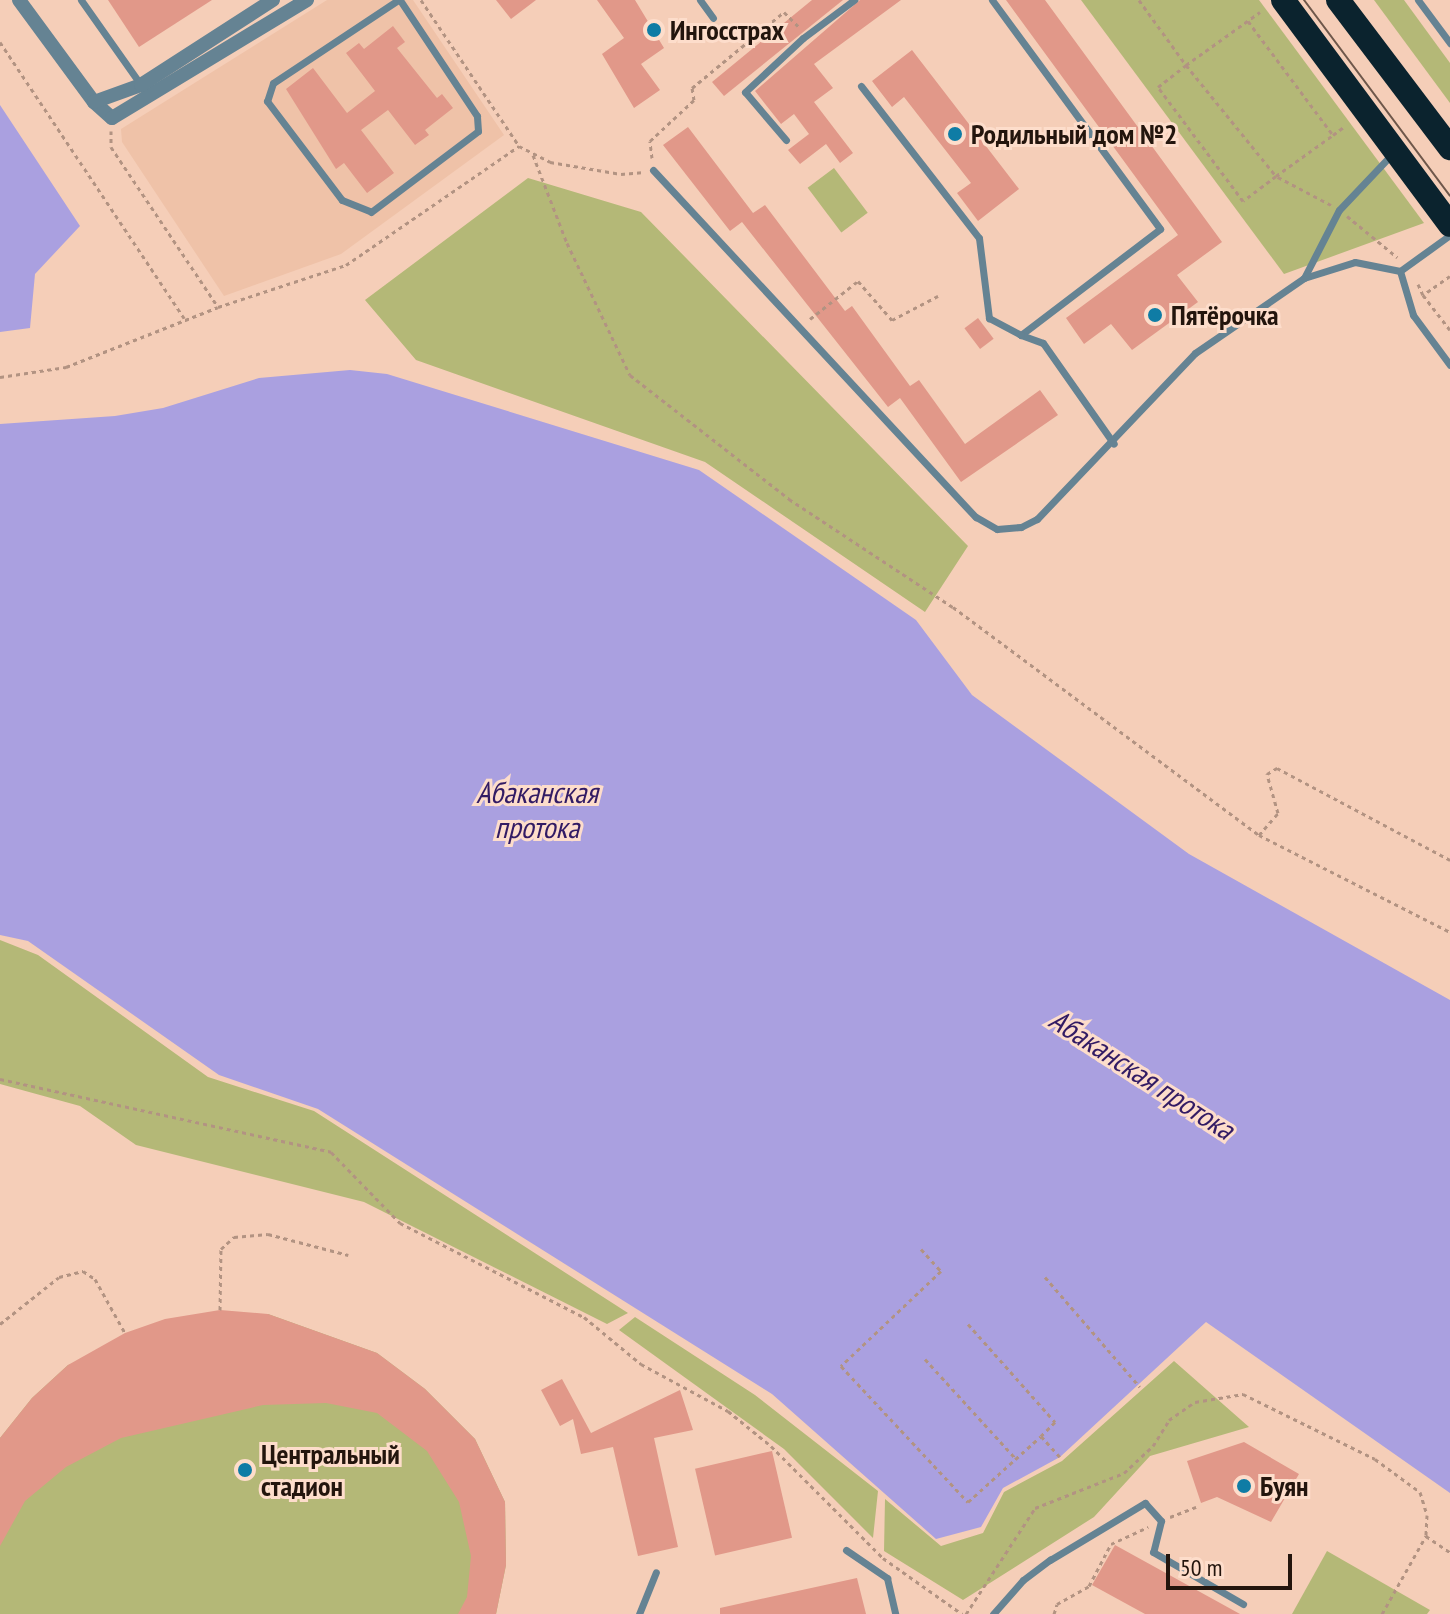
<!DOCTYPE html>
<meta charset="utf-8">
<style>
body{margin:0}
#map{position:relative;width:1450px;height:1614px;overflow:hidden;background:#f5ceb8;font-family:"PT Sans Narrow",sans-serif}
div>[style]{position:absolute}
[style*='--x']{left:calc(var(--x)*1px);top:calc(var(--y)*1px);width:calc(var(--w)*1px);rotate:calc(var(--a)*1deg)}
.built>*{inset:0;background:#efc2a8}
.green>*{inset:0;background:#b4b877;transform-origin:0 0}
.water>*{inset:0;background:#aaa0e0}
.building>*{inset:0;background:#e19889;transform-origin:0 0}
.path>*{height:3px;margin-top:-1.5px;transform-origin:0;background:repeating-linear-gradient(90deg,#b29382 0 4px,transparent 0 8px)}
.lane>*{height:7px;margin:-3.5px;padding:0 3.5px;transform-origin:3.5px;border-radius:3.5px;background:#658393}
.street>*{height:14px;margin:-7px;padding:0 7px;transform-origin:7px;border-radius:7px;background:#658393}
.highway>*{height:24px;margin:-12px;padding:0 12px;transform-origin:12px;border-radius:12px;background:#0b232e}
.tram>*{height:2px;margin:-1px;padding:0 1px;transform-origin:1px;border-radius:1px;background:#6f584b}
.dots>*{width:22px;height:22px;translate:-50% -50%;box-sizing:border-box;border:4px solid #fdddcb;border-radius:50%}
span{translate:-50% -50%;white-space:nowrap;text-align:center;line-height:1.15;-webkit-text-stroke:6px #fdddcb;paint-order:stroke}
.poi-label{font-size:28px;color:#23150d;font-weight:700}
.left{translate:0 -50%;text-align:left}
.water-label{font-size:30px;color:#321b64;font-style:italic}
.scale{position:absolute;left:1166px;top:1554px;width:126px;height:36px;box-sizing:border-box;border:4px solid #23150d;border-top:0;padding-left:10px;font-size:24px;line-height:28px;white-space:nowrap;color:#23150d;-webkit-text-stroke:6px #fdddcb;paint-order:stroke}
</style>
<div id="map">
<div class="built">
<i style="clip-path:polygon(327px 0,413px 0,504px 135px,341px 254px,224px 296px,122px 142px,121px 129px)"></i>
</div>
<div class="green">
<i style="clip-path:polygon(1081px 0,1259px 0,1424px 223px,1284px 274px)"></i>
<i style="clip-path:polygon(1374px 0,1404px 0,1450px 63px,1450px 103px)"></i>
<i style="left:834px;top:168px;width:56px;height:33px;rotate:53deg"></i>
<i style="clip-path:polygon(528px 178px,641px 212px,968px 546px,925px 612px,705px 462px,416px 360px,365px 300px)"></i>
<i style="clip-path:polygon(0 940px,38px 955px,208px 1077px,314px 1111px,628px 1313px,607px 1324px,364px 1202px,136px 1145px,80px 1106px,0 1084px)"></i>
<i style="clip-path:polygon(268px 1314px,377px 1353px,425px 1389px,475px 1439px,505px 1502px,506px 1565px,496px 1614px,0 1614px,0 1438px,32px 1398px,68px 1365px)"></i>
<i style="clip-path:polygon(635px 1317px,755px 1395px,878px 1491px,873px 1538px,784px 1449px,619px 1330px)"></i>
<i style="clip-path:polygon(1174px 1361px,1249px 1427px,1150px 1456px,1094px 1517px,963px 1600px,884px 1551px,885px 1499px,941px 1546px,983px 1533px,1004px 1492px,1062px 1461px)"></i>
<i style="clip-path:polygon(1327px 1551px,1430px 1610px,1427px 1614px,1292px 1614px)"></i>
</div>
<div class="water">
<i style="clip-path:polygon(0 105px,80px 226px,35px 274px,30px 328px,0 332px)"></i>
<i style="clip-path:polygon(350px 370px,387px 374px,699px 470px,916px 620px,972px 695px,1189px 854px,1450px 1000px,1450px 1493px,1206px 1322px,1060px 1457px,1003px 1488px,981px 1527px,936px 1539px,772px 1394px,318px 1109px,219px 1075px,28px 941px,0 935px,0 424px,115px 416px,163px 408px,259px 378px)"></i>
</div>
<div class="building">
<i style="clip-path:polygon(108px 0,212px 0,139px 47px)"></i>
<i style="clip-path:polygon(496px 0,536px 0,511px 19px)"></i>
<i style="clip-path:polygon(597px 0,635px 0,664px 48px,641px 64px,660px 90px,634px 108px,602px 54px,624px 38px)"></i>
<i style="clip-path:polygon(812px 0,843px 0,724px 96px,712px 82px)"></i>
<i style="clip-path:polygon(860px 0,901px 0,814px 64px,833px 88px,814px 102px,853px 153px,840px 163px,826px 144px,800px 164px,788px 150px,809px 134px,794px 114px,781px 124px,755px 91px)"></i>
<i style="clip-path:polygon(1006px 0,1045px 0,1222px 242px,1177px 275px,1198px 302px,1132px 350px,1111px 324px,1084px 344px,1066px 318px,1178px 235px)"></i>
<i style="clip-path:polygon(393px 26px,405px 42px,397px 48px,437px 98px,442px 94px,453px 108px,425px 130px,429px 135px,415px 145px,388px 110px,361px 130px,394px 173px,367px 193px,344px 163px,336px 169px,286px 89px,313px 68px,347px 113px,375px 91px,346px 53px,359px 43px,364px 49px)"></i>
<i style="clip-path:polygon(912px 50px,1019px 189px,978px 221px,957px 193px,971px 183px,904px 97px,892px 107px,872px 81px)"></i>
<i style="clip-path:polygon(688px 127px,753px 213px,765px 205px,845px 311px,852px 306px,910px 386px,919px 380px,965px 444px,1040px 390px,1058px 415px,961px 482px,900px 398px,888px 407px,742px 222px,730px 231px,663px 145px)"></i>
<i style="left:978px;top:318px;width:26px;height:17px;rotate:53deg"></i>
<i style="clip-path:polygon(220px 1310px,268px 1314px,377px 1353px,425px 1389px,475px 1439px,505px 1502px,506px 1565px,496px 1614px,458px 1614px,467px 1597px,471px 1556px,459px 1502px,427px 1451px,377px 1413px,326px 1403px,263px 1405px,121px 1438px,66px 1467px,25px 1501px,0 1546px,0 1438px,32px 1398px,68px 1365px,125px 1333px,165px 1319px)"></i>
<i style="clip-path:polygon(562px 1379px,591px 1433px,680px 1390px,693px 1430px,654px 1438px,678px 1547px,638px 1556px,613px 1447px,581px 1454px,573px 1419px,560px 1426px,541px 1390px)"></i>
<i style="clip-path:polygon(1244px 1442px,1299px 1474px,1271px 1522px,1217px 1497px,1201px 1503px,1187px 1461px)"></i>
<i style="left:772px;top:1451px;width:89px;height:79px;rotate:77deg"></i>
<i style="clip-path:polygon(1115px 1545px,1240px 1614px,1145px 1614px,1092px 1585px)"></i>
<i style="clip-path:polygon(857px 1578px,866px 1614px,720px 1614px,720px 1608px)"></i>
</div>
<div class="path">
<i style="--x:421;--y:0;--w:176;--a:56.1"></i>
<i style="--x:519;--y:146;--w:35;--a:27"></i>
<i style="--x:550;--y:162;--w:72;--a:9.6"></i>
<i style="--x:621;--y:174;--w:21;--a:-5"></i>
<i style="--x:1139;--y:0;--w:80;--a:54.1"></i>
<i style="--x:1186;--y:65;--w:91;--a:-35.6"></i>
<i style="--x:1248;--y:21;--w:142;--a:53.3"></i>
<i style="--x:1333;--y:135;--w:15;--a:-37"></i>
<i style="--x:0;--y:42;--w:332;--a:56.3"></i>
<i style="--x:1186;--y:65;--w:143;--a:51"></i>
<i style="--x:1276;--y:176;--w:41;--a:142.9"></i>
<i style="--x:1243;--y:201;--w:142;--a:-126.7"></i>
<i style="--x:1158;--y:87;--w:36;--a:-38"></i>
<i style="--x:111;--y:131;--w:16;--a:90"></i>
<i style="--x:111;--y:147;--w:192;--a:56.2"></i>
<i style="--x:218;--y:307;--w:135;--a:-18.2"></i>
<i style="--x:346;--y:265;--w:210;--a:-34.5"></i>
<i style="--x:533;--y:155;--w:94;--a:68.9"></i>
<i style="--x:567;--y:243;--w:146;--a:64.5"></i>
<i style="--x:630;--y:375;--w:202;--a:37.9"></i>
<i style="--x:789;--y:499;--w:196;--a:33.4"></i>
<i style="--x:953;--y:607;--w:382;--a:36.7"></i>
<i style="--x:1259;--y:835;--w:214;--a:26.9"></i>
<i style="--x:652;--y:158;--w:17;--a:-97"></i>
<i style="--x:650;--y:141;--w:60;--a:-43"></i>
<i style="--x:694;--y:100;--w:12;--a:-99"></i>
<i style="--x:692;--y:88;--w:119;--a:-39.6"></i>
<i style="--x:784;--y:12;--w:20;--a:45"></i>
<i style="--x:1331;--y:205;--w:62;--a:-152.2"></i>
<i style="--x:1276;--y:176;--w:70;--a:-35.7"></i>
<i style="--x:1347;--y:216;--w:65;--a:39.4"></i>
<i style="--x:1450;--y:276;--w:33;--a:145"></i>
<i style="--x:1423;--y:295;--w:44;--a:52.4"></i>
<i style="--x:1418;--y:284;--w:12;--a:66"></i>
<i style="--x:810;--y:319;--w:61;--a:-38.4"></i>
<i style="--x:858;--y:281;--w:52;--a:48.9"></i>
<i style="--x:892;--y:320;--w:52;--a:-27.6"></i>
<i style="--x:0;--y:377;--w:67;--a:-8.6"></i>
<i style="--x:66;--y:367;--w:163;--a:-21.5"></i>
<i style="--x:1259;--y:835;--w:29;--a:-49"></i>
<i style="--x:1278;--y:813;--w:41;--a:-105.8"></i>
<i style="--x:1267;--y:774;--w:12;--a:-31"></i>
<i style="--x:1277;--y:768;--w:196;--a:28"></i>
<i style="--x:0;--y:1079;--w:339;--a:12.4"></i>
<i style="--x:331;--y:1152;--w:99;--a:45.8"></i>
<i style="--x:400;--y:1223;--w:207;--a:27.1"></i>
<i style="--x:584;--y:1317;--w:74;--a:39.5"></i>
<i style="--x:641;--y:1364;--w:99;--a:28.4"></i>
<i style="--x:728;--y:1411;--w:55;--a:39.1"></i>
<i style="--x:771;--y:1446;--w:158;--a:45"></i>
<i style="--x:883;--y:1558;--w:97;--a:35.3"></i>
<i style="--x:921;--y:1249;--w:30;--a:48"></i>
<i style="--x:941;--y:1271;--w:138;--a:136.5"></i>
<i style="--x:841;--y:1366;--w:186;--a:47"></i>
<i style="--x:968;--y:1502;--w:98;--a:-42.1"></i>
<i style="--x:1045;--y:1277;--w:145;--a:49.2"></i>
<i style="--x:220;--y:1310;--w:61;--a:-89.1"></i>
<i style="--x:221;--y:1249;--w:18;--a:-43"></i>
<i style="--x:234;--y:1237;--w:34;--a:-5"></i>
<i style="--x:268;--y:1234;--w:83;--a:14.7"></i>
<i style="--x:0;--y:1324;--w:75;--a:-38.5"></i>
<i style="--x:59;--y:1277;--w:25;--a:-14"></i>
<i style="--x:83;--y:1271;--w:14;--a:34"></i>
<i style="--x:95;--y:1279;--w:62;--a:60.9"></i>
<i style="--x:968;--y:1324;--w:131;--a:48.4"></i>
<i style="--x:1055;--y:1422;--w:20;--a:135"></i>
<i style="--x:1041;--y:1436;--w:28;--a:48"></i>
<i style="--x:925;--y:1359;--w:134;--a:47.7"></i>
<i style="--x:1170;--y:1517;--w:28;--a:-21"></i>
<i style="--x:966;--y:1614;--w:126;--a:-56.9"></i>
<i style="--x:1035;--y:1508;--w:96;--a:-21.5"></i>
<i style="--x:1124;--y:1473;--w:40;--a:-43"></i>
<i style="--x:1153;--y:1446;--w:31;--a:-58"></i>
<i style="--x:1169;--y:1420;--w:32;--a:-35"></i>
<i style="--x:1195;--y:1402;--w:49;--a:-9.5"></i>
<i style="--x:1243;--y:1394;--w:147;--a:26.2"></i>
<i style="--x:1375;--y:1459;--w:56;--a:36.3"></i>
<i style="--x:1420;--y:1492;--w:24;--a:73"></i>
<i style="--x:1427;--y:1515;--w:21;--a:93"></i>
<i style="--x:1426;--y:1536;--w:29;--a:34"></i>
<i style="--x:1054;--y:1614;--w:10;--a:-73"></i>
<i style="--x:1057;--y:1604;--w:37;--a:-29"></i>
<i style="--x:1089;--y:1586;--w:47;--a:-62.4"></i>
<i style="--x:1111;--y:1544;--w:41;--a:-24.7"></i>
<i style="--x:1382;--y:1614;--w:90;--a:-60.6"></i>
</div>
<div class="lane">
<i style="--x:81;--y:0;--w:104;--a:54.8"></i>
<i style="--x:398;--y:0;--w:150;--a:146.4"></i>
<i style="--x:273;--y:83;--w:19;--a:108"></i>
<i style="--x:267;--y:101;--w:124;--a:52.9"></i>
<i style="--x:342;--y:200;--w:31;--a:22"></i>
<i style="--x:371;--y:212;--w:134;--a:-37.1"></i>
<i style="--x:478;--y:131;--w:15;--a:-94"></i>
<i style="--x:477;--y:116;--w:139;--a:-123.6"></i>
<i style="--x:700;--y:0;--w:22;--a:54"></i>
<i style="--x:992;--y:0;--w:284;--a:53.7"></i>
<i style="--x:1160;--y:229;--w:175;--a:142.7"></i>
<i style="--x:1021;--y:335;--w:23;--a:20"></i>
<i style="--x:1043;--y:343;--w:123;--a:54.9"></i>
<i style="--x:1418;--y:0;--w:54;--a:53.3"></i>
<i style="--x:861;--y:86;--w:192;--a:52.2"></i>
<i style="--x:979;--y:238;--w:81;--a:82.9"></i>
<i style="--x:989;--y:318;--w:36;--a:28"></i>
<i style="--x:786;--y:140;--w:63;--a:-130.5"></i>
<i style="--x:745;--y:92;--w:79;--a:-43"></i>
<i style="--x:803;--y:38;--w:64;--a:-36.7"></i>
<i style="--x:653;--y:170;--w:474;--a:47.1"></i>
<i style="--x:976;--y:517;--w:24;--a:30"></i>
<i style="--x:997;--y:529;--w:24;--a:-5"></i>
<i style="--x:1021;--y:527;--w:18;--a:-27"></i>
<i style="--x:1037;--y:519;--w:229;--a:-46.4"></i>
<i style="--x:1195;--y:353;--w:132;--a:-34.5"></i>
<i style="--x:1304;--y:278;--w:53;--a:-17.4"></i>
<i style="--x:1355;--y:262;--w:46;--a:11.3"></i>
<i style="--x:1400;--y:271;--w:62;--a:-35.8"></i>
<i style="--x:1400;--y:271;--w:46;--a:73.5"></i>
<i style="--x:1413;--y:315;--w:62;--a:53.5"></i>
<i style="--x:1304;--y:278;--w:76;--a:-62.8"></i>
<i style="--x:1339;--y:210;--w:77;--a:-46.6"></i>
<i style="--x:846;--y:1550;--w:50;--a:34.3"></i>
<i style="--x:887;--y:1578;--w:37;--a:77"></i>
<i style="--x:639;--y:1614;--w:45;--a:-68"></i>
<i style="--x:993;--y:1614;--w:45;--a:-48.6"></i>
<i style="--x:1023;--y:1580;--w:34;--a:-37"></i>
<i style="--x:1050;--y:1560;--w:111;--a:-31"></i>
<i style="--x:1145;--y:1503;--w:24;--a:48"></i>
<i style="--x:1161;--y:1521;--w:32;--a:104"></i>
<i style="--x:1153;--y:1552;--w:104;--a:30"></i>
</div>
<div class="street">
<i style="--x:19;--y:0;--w:127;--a:53.7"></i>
<i style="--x:94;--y:102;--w:24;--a:42"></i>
<i style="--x:112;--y:118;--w:228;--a:-31.2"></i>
<i style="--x:94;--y:102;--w:50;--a:-19.9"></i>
<i style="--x:141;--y:85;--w:157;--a:-32.8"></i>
</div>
<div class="highway">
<i style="--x:1283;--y:0;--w:280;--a:53.4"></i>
<i style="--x:1338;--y:0;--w:186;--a:52.9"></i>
</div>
<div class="tram">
<i style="--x:1304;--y:0;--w:244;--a:53.3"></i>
</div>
<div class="dots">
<i style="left:654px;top:30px;background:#0f7ca5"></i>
<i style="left:955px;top:134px;background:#0f7ca5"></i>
<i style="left:1155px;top:315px;background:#0f7ca5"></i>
<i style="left:245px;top:1470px;background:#0f7ca5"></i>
<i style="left:1244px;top:1486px;background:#0f7ca5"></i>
</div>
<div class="poi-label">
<span class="left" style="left:670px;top:30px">Ингосстрах</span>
<span class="left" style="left:971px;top:134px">Родильный дом №2</span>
<span class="left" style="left:1171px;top:315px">Пятёрочка</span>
<span class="left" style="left:261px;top:1470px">Центральный<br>стадион</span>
<span class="left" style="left:1260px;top:1486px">Буян</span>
</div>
<div class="water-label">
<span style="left:537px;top:809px">Абаканская<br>протока</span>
<span style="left:1142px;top:1074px;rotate:33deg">Абаканская протока</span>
</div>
<div class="scale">50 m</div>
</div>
